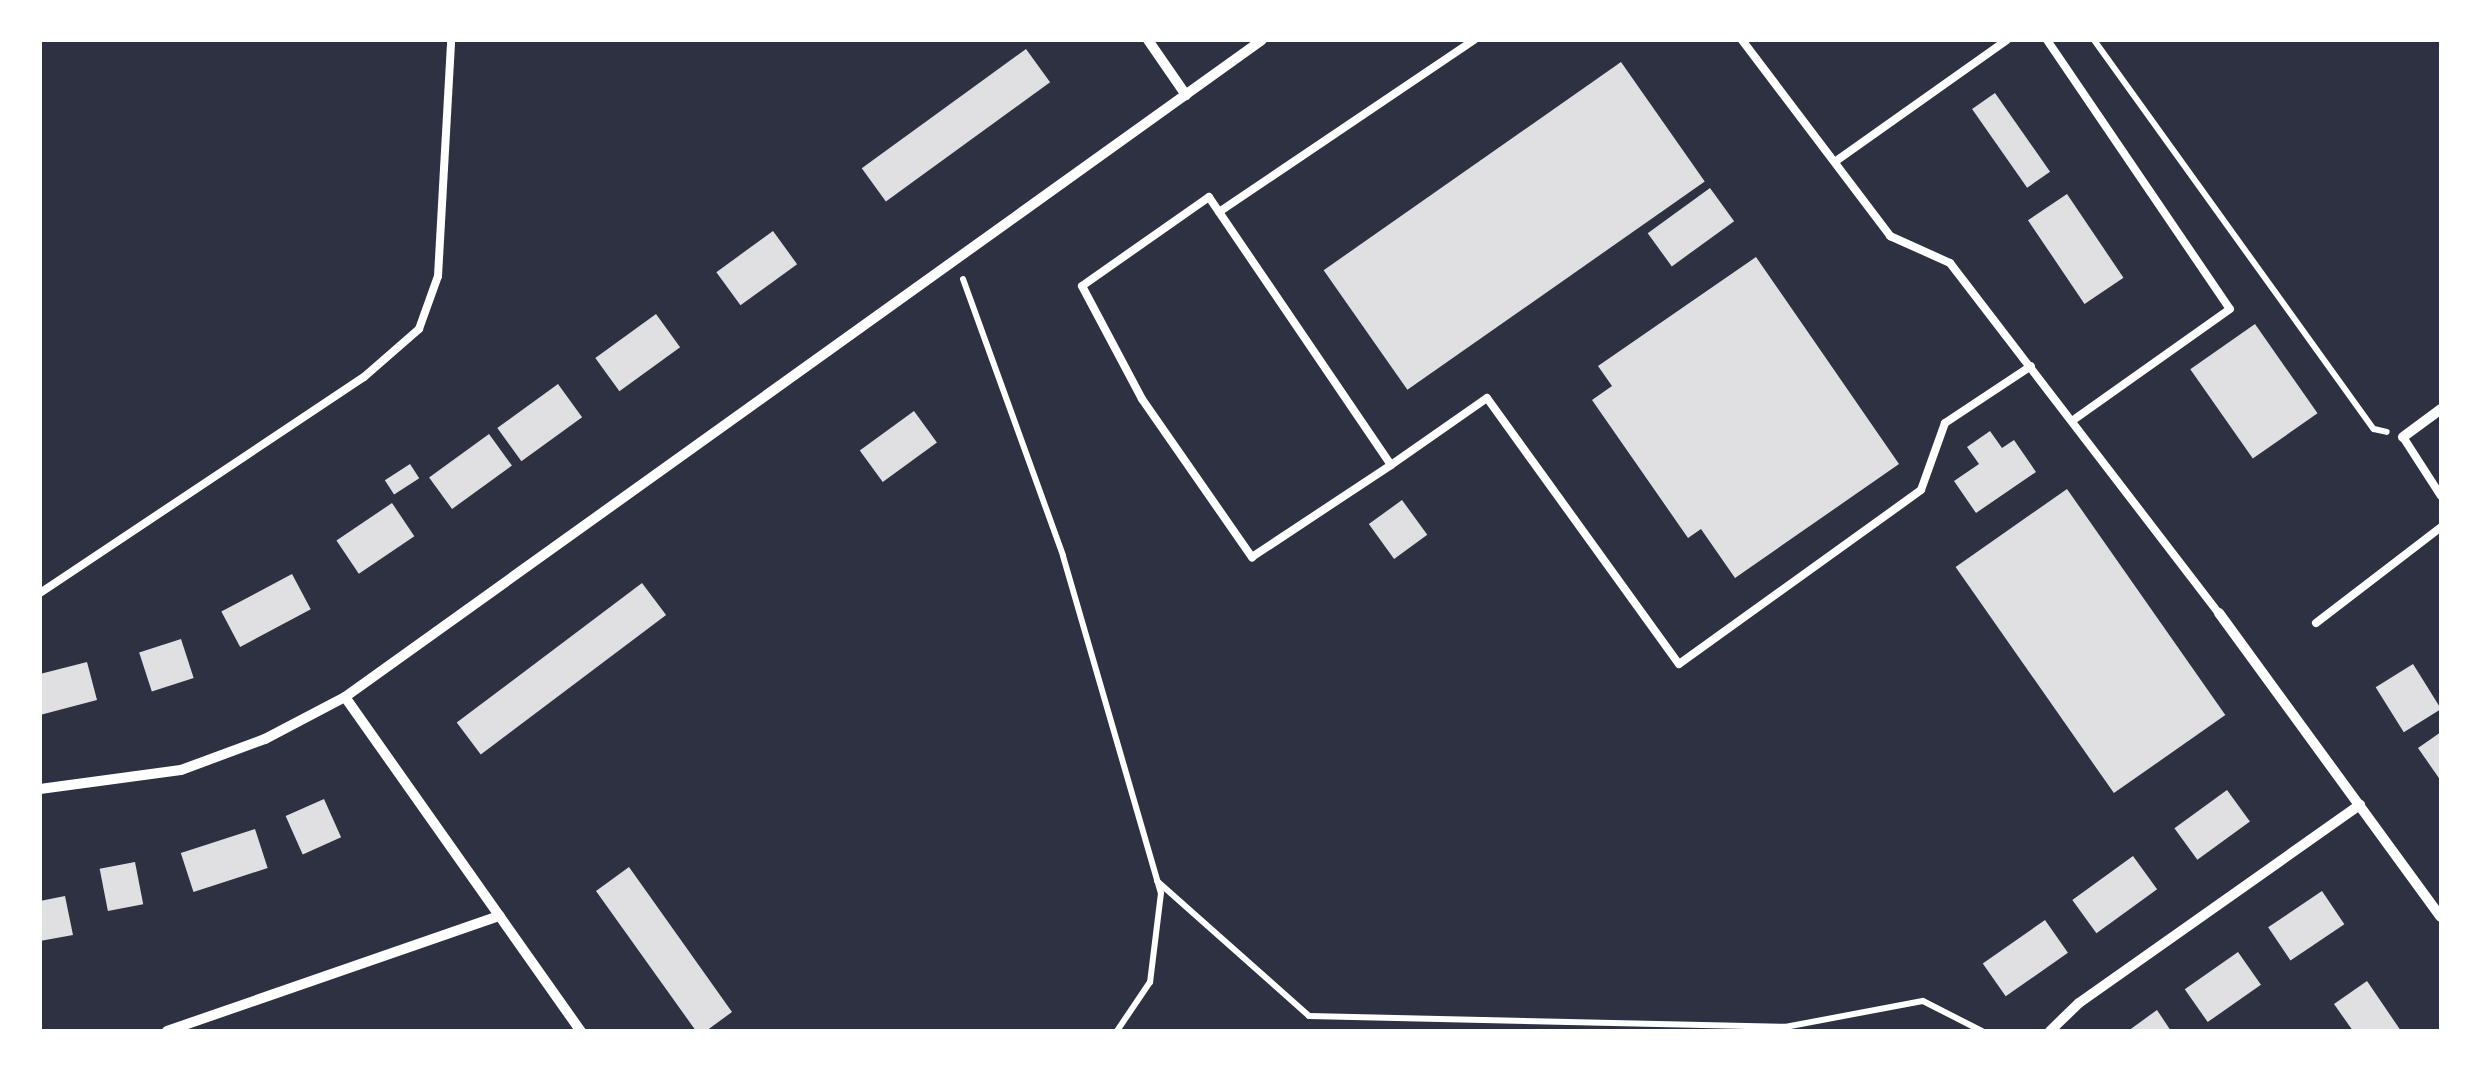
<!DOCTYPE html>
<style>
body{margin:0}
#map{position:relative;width:2481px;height:1071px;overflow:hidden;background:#2d3142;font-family:Lora,serif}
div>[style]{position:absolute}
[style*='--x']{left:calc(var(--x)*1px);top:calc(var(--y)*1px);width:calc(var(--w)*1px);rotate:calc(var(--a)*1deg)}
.building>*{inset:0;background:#e0e0e3;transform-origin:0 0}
.path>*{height:6px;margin:-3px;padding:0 3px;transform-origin:3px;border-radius:3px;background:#fff}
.service>*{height:8px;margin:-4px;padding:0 4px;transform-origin:4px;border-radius:4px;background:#fff}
.minor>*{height:10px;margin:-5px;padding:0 5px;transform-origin:5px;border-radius:5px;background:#fff}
span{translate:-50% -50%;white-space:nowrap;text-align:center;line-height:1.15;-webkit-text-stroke:10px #fff;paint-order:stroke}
.frame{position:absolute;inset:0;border:42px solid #fff;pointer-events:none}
</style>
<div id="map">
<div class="building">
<i style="left:1026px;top:49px;width:41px;height:203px;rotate:54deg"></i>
<i style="left:1621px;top:62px;width:146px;height:363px;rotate:55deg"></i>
<i style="left:1995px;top:93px;width:96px;height:28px;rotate:55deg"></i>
<i style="left:1710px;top:188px;width:41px;height:77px;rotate:54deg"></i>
<i style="left:2067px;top:194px;width:101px;height:47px;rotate:56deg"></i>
<i style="left:773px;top:231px;width:41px;height:70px;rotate:54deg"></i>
<i style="clip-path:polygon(1756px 257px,1899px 464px,1735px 578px,1701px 529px,1688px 538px,1592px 400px,1612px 386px,1598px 366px)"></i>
<i style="left:656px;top:314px;width:41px;height:75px;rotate:54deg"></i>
<i style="left:2255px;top:324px;width:109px;height:79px;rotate:55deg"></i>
<i style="left:558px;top:384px;width:41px;height:75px;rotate:54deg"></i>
<i style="left:914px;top:411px;width:39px;height:67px;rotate:54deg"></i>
<i style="clip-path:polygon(1990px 431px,2002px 448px,2014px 440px,2036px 472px,1976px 513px,1954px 481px,1979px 464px,1967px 447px)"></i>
<i style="left:489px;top:434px;width:39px;height:74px;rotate:54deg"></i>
<i style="left:410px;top:464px;width:17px;height:30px;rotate:57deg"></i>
<i style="left:2067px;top:489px;width:276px;height:136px;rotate:55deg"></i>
<i style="left:1402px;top:500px;width:43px;height:41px;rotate:54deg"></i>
<i style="left:392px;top:503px;width:40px;height:67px;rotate:56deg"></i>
<i style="left:292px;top:574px;width:40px;height:80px;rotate:62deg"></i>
<i style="left:642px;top:583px;width:40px;height:232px;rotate:53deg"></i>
<i style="left:181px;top:639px;width:41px;height:44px;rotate:72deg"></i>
<i style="clip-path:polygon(87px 662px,97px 700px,40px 715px,40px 674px)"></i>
<i style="left:2413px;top:664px;width:53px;height:44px;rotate:58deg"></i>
<i style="clip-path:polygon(2441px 732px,2441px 781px,2418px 748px)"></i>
<i style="left:2227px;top:790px;width:39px;height:65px;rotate:54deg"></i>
<i style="left:324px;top:799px;width:42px;height:42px;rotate:66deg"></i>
<i style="left:255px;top:829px;width:41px;height:78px;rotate:72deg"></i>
<i style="left:2133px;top:856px;width:41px;height:75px;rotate:54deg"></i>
<i style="left:135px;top:862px;width:43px;height:36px;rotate:79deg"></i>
<i style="clip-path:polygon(629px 867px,732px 1012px,706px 1031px,696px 1031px,596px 891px)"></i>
<i style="left:2322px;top:891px;width:40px;height:65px;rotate:56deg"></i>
<i style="clip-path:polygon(65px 896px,73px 935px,40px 941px,40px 901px)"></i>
<i style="left:2045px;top:920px;width:40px;height:76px;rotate:55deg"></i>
<i style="left:2238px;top:952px;width:40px;height:65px;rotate:55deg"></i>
<i style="clip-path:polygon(2367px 981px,2401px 1031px,2353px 1031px,2334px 1004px)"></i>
<i style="clip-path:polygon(2157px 1010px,2171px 1031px,2128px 1031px)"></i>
</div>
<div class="path">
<i style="--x:2094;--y:40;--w:479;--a:54.3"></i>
<i style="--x:2374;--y:429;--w:13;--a:13"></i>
<i style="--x:963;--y:279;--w:294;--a:70.1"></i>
<i style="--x:1063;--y:556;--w:351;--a:73.8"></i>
<i style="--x:1161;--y:893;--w:90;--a:97"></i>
<i style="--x:1150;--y:982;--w:59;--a:124"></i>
<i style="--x:1157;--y:881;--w:203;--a:41.6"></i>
<i style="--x:1309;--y:1016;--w:476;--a:1.3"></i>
<i style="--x:1785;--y:1027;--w:140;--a:-10.7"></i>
<i style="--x:1923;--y:1001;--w:66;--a:27"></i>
</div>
<div class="service">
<i style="--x:1742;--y:40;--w:246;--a:52.9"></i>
<i style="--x:1890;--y:236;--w:66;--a:24.2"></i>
<i style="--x:1950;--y:263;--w:441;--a:52.5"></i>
<i style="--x:2047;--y:40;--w:325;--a:55.8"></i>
<i style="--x:2230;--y:309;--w:189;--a:144.7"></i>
<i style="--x:1836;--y:161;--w:209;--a:-35.3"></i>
<i style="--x:1219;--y:212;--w:308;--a:-34"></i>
<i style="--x:2403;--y:437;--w:70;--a:57.2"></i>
<i style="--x:1391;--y:465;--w:324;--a:-124.2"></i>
<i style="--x:1209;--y:197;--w:155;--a:145"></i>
<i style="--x:1082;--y:286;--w:128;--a:62"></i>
<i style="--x:1142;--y:399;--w:193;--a:55.2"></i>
<i style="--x:1252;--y:557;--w:167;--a:-33.5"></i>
<i style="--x:1391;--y:465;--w:117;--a:-34.9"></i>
<i style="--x:1487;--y:398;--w:328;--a:54.2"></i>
<i style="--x:1679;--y:664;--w:298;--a:-35.7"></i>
<i style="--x:1921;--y:490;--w:71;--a:-70.3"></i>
<i style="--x:1945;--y:423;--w:103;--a:-33.5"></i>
<i style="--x:40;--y:593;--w:389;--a:-33.7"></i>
<i style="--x:364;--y:377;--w:73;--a:-41.1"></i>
<i style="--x:419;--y:329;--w:56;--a:-70.3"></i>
<i style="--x:438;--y:276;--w:236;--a:-86.8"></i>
<i style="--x:2316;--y:623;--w:158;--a:-37.5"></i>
</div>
<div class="minor">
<i style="--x:1148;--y:40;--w:67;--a:55.4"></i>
<i style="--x:2403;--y:437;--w:47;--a:-36.4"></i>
<i style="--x:2219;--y:613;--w:376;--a:53.9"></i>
<i style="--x:345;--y:697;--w:409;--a:54.8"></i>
<i style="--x:40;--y:789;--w:142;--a:-7.7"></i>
<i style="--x:181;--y:770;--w:90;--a:-20.3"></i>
<i style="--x:265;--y:739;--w:90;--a:-27.7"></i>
<i style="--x:345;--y:697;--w:1128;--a:-35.62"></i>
<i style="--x:167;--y:1031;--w:352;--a:-19.1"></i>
<i style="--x:2050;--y:1031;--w:40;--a:-44"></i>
<i style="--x:2079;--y:1003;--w:344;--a:-35.2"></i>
</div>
<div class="frame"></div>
</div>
